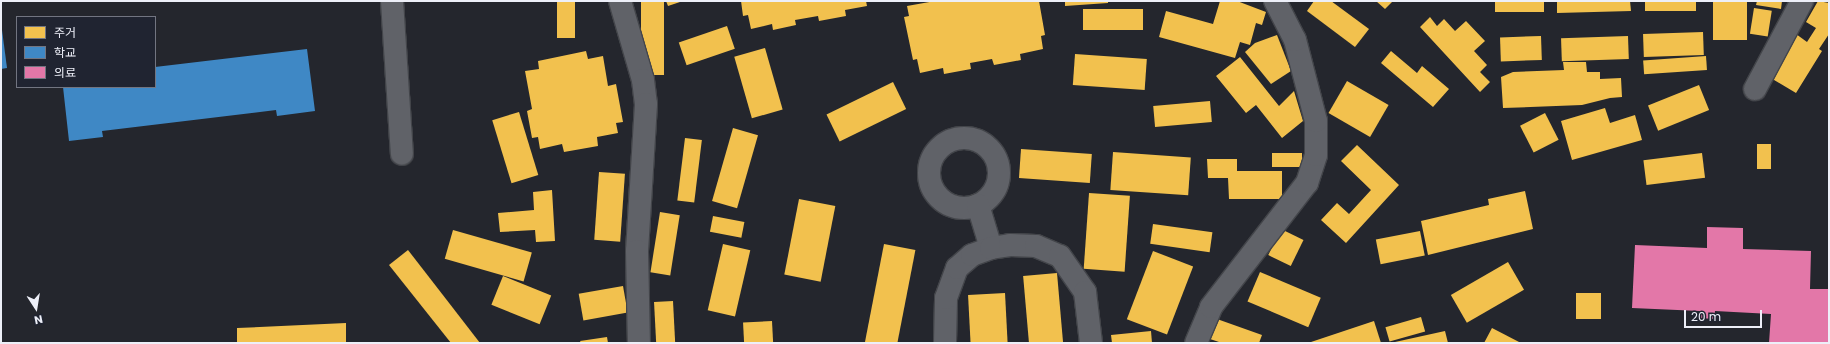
<!DOCTYPE html>
<meta charset="utf-8">
<style>
body{margin:0}
#map{position:relative;width:1830px;height:344px;overflow:hidden;background:#24262d;font-family:Poppins,"Noto Sans KR",sans-serif}
div>[style]{position:absolute}
[style*='--x']{left:calc(var(--x)*1px);top:calc(var(--y)*1px);width:calc(var(--w)*1px);rotate:calc(var(--a)*1deg)}
.homes>*{inset:0;background:#f2c14e;transform-origin:0 0}
.schools>*{inset:0;background:#3f88c5}
.health>*{inset:0;background:#e377a8}
.roads{filter:drop-shadow(1px 0 #43454a) drop-shadow(-1px 0 #43454a) drop-shadow(0 1px #43454a) drop-shadow(0 -1px #43454a)}
.street>*{height:22px;margin:-11px;padding:0 11px;transform-origin:11px;border-radius:11px;background:#606268}
.street>.ring{margin:-11px;padding:0;box-sizing:content-box;background:none;border:22px solid #606268;border-radius:50%}
span{translate:-50% -50%;white-space:nowrap;text-align:center;line-height:1.15;-webkit-text-stroke:4px #202431;paint-order:stroke}
.frame{position:absolute;inset:0;border:2px solid #edeff8;pointer-events:none}
.legend{position:absolute;left:16px;top:16px;width:140px;height:72px;box-sizing:border-box;background:#202431;border:1px solid #727581;margin:0;padding:5px 7px;list-style:none;font-size:12px;color:#edeff8}
.legend li{display:flex;align-items:center;gap:8px;height:20px}
.legend b{width:20px;border:1px solid #727581}
.north{position:absolute;left:16px;top:288px;width:40px;height:40px;-webkit-text-stroke:3px #202431;paint-order:stroke;rotate:168deg;font-size:11px;font-weight:700;line-height:16px;text-align:center;color:#edeff8}
.north::after{content:'';display:block;margin:auto;width:14px;height:18px;background:#edeff8;clip-path:polygon(50% 0,100% 100%,50% 72%,0 100%)}
.scale{position:absolute;left:1684px;top:310px;width:78px;height:18px;box-sizing:border-box;border:2px solid #edeff8;border-top:0;padding-left:5px;font-size:12px;line-height:14px;white-space:nowrap;color:#edeff8;-webkit-text-stroke:3px #202431;paint-order:stroke}
</style>
<div id="map">
<div class="homes">
<i style="left:557px;top:1px;width:18px;height:37px"></i>
<i style="left:641px;top:1px;width:23px;height:74px"></i>
<i style="clip-path:polygon(666px 1px,683px 1px,668px 6px)"></i>
<i style="clip-path:polygon(741px 1px,866px 1px,867px 6px,845px 10px,846px 16px,819px 21px,818px 16px,795px 20px,796px 25px,773px 30px,772px 24px,751px 29px,748px 15px,743px 16px)"></i>
<i style="clip-path:polygon(935px 1px,1039px 1px,1045px 35px,1041px 36px,1043px 49px,1020px 54px,1021px 60px,994px 65px,992px 59px,970px 63px,971px 69px,944px 74px,943px 68px,920px 73px,917px 59px,913px 60px,904px 17px,909px 16px,907px 6px)"></i>
<i style="clip-path:polygon(1065px 1px,1108px 1px,1108px 3px,1065px 6px)"></i>
<i style="clip-path:polygon(1220px 1px,1237px 1px,1266px 12px,1262px 25px,1256px 23px,1250px 45px,1240px 42px,1235px 58px,1159px 37px,1166px 11px,1213px 24px)"></i>
<i style="clip-path:polygon(1314px 1px,1331px 1px,1369px 29px,1355px 47px,1307px 11px)"></i>
<i style="clip-path:polygon(1376px 1px,1393px 1px,1385px 9px)"></i>
<i style="left:1495px;top:1px;width:49px;height:11px"></i>
<i style="clip-path:polygon(1557px 1px,1630px 1px,1631px 11px,1557px 13px)"></i>
<i style="left:1645px;top:1px;width:51px;height:10px"></i>
<i style="left:1713px;top:1px;width:34px;height:39px"></i>
<i style="clip-path:polygon(1757px 1px,1782px 1px,1781px 9px,1756px 5px)"></i>
<i style="clip-path:polygon(1818px 1px,1829px 3px,1829px 34px,1819px 49px,1822px 51px,1796px 93px,1769px 77px,1796px 34px,1807px 42px,1816px 28px,1806px 22px)"></i>
<i style="left:1754px;top:8px;width:18px;height:26px;rotate:9deg"></i>
<i style="left:1083px;top:9px;width:60px;height:21px"></i>
<i style="clip-path:polygon(1430px 17px,1437px 26px,1444px 19px,1455px 31px,1466px 21px,1485px 41px,1474px 51px,1487px 65px,1480px 72px,1490px 82px,1480px 92px,1420px 27px)"></i>
<i style="left:727px;top:26px;width:24px;height:51px;rotate:71deg"></i>
<i style="left:1703px;top:32px;width:23px;height:60px;rotate:88deg"></i>
<i style="clip-path:polygon(1277px 35px,1291px 71px,1271px 84px,1245px 52px,1255px 43px)"></i>
<i style="left:1541px;top:36px;width:24px;height:41px;rotate:88deg"></i>
<i style="left:1628px;top:36px;width:23px;height:67px;rotate:88deg"></i>
<i style="left:765px;top:48px;width:64px;height:32px;rotate:74deg"></i>
<i style="clip-path:polygon(586px 51px,588px 59px,603px 56px,608px 86px,616px 84px,623px 122px,616px 123px,618px 133px,597px 137px,598px 146px,564px 152px,562px 144px,540px 149px,538px 137px,532px 138px,527px 111px,532px 109px,525px 71px,539px 69px,538px 61px)"></i>
<i style="clip-path:polygon(1391px 51px,1417px 73px,1422px 66px,1449px 89px,1433px 107px,1381px 63px)"></i>
<i style="left:1075px;top:54px;width:72px;height:31px;rotate:4deg"></i>
<i style="left:1706px;top:56px;width:14px;height:63px;rotate:86deg"></i>
<i style="clip-path:polygon(1240px 57px,1279px 106px,1294px 91px,1303px 121px,1282px 138px,1256px 105px,1246px 113px,1216px 76px)"></i>
<i style="clip-path:polygon(1563px 62px,1586px 62px,1587px 72px,1600px 72px,1600px 79px,1621px 78px,1622px 97px,1610px 98px,1582px 105px,1503px 108px,1501px 77px,1513px 72px,1564px 70px)"></i>
<i style="left:1347px;top:81px;width:48px;height:37px;rotate:30deg"></i>
<i style="left:893px;top:82px;width:30px;height:74px;rotate:64deg"></i>
<i style="left:1699px;top:85px;width:27px;height:55px;rotate:68deg"></i>
<i style="left:1210px;top:101px;width:21px;height:57px;rotate:85deg"></i>
<i style="clip-path:polygon(1605px 108px,1610px 123px,1635px 115px,1642px 140px,1572px 160px,1561px 121px)"></i>
<i style="left:519px;top:112px;width:66px;height:28px;rotate:73deg"></i>
<i style="left:1545px;top:113px;width:30px;height:28px;rotate:63deg"></i>
<i style="left:733px;top:128px;width:26px;height:76px;rotate:16deg"></i>
<i style="left:685px;top:138px;width:17px;height:63px;rotate:7deg"></i>
<i style="left:1757px;top:144px;width:14px;height:25px"></i>
<i style="clip-path:polygon(1357px 145px,1399px 185px,1346px 243px,1321px 220px,1337px 203px,1349px 214px,1371px 190px,1341px 161px)"></i>
<i style="left:1021px;top:149px;width:71px;height:29px;rotate:4deg"></i>
<i style="left:1113px;top:152px;width:78px;height:38px;rotate:4deg"></i>
<i style="left:1272px;top:153px;width:30px;height:14px"></i>
<i style="left:1702px;top:153px;width:25px;height:59px;rotate:83deg"></i>
<i style="clip-path:polygon(1207px 159px,1237px 159px,1237px 171px,1282px 171px,1282px 199px,1229px 199px,1228px 178px,1208px 178px)"></i>
<i style="left:599px;top:172px;width:26px;height:68px;rotate:4deg"></i>
<i style="clip-path:polygon(552px 190px,555px 241px,536px 242px,535px 230px,500px 232px,498px 213px,534px 210px,533px 192px)"></i>
<i style="clip-path:polygon(1525px 191px,1533px 229px,1428px 255px,1421px 221px,1489px 205px,1488px 199px)"></i>
<i style="left:1089px;top:193px;width:41px;height:76px;rotate:4deg"></i>
<i style="left:799px;top:199px;width:37px;height:77px;rotate:11deg"></i>
<i style="left:660px;top:212px;width:20px;height:61px;rotate:9deg"></i>
<i style="left:713px;top:216px;width:32px;height:16px;rotate:11deg"></i>
<i style="left:1153px;top:224px;width:60px;height:20px;rotate:8deg"></i>
<i style="left:1281px;top:229px;width:25px;height:29px;rotate:26deg"></i>
<i style="left:453px;top:230px;width:82px;height:30px;rotate:16deg"></i>
<i style="left:1420px;top:231px;width:25px;height:45px;rotate:79deg"></i>
<i style="left:723px;top:244px;width:28px;height:68px;rotate:13deg"></i>
<i style="left:884px;top:244px;width:32px;height:101px;rotate:11deg"></i>
<i style="clip-path:polygon(408px 250px,446px 299px,480px 343px,451px 343px,389px 265px)"></i>
<i style="left:1153px;top:251px;width:43px;height:73px;rotate:21deg"></i>
<i style="left:1508px;top:262px;width:32px;height:66px;rotate:60deg"></i>
<i style="left:1260px;top:272px;width:66px;height:32px;rotate:23deg"></i>
<i style="left:1057px;top:273px;width:70px;height:34px;rotate:85deg"></i>
<i style="left:503px;top:276px;width:52px;height:31px;rotate:22deg"></i>
<i style="left:623px;top:286px;width:27px;height:45px;rotate:80deg"></i>
<i style="left:1005px;top:293px;width:50px;height:37px;rotate:87deg"></i>
<i style="left:1576px;top:293px;width:25px;height:26px"></i>
<i style="left:673px;top:301px;width:42px;height:19px;rotate:87deg"></i>
<i style="left:1421px;top:317px;width:15px;height:37px;rotate:74deg"></i>
<i style="clip-path:polygon(1217px 319px,1262px 335px,1259px 343px,1222px 343px,1210px 339px)"></i>
<i style="left:772px;top:321px;width:22px;height:29px;rotate:87deg"></i>
<i style="clip-path:polygon(1374px 321px,1381px 343px,1308px 343px)"></i>
<i style="clip-path:polygon(346px 323px,346px 343px,237px 343px,237px 328px)"></i>
<i style="clip-path:polygon(1492px 328px,1521px 343px,1484px 343px)"></i>
<i style="clip-path:polygon(1151px 331px,1152px 343px,1112px 343px,1111px 335px)"></i>
<i style="clip-path:polygon(1445px 331px,1448px 343px,1395px 343px,1395px 342px)"></i>
<i style="clip-path:polygon(607px 337px,608px 343px,581px 343px,580px 341px)"></i>
</div>
<div class="schools">
<i style="clip-path:polygon(2px 30px,7px 68px,1px 69px,1px 31px)"></i>
<i style="clip-path:polygon(307px 49px,315px 111px,277px 116px,276px 110px,102px 131px,103px 137px,69px 141px,63px 87px,155px 87px,155px 67px)"></i>
</div>
<div class="health">
<i style="clip-path:polygon(1707px 227px,1743px 228px,1743px 249px,1811px 251px,1810px 289px,1829px 289px,1829px 343px,1769px 343px,1771px 314px,1715px 311px,1714px 319px,1700px 318px,1700px 311px,1632px 308px,1635px 245px,1707px 248px)"></i>
</div>
<div class="roads">
<div class="street">
<i style="--x:392;--y:1;--w:153;--a:86.3"></i>
<i style="--x:620;--y:1;--w:82;--a:73.8"></i>
<i style="--x:643;--y:80;--w:24;--a:83"></i>
<i style="--x:646;--y:104;--w:147;--a:93.5"></i>
<i style="--x:637;--y:251;--w:92;--a:88.8"></i>
<i style="--x:1755;--y:89;--w:100;--a:-61.9"></i>
<i class="ring" style="left:929px;top:138px;width:48px;height:48px"></i>
<i style="--x:978;--y:205;--w:45;--a:73.2"></i>
<i style="--x:945;--y:343;--w:45;--a:-88.7"></i>
<i style="--x:946;--y:298;--w:32;--a:-70"></i>
<i style="--x:957;--y:268;--w:20;--a:-41"></i>
<i style="--x:972;--y:255;--w:20;--a:-20"></i>
<i style="--x:991;--y:248;--w:19;--a:-9"></i>
<i style="--x:1010;--y:245;--w:26;--a:2"></i>
<i style="--x:1036;--y:246;--w:26;--a:23"></i>
<i style="--x:1060;--y:256;--w:44;--a:55.2"></i>
<i style="--x:1085;--y:292;--w:51;--a:83.3"></i>
<i style="--x:1196;--y:343;--w:39;--a:-67"></i>
<i style="--x:1211;--y:307;--w:157;--a:-52.3"></i>
<i style="--x:1307;--y:183;--w:29;--a:-72"></i>
<i style="--x:1316;--y:155;--w:34;--a:-90"></i>
<i style="--x:1316;--y:121;--w:84;--a:-104.5"></i>
<i style="--x:1295;--y:40;--w:44;--a:-117.1"></i>
</div>
</div>
<div class="frame"></div>
<ul class="legend">
<li><b style="height:11px;background:#f2c14e"></b>주거</li>
<li><b style="height:11px;background:#3f88c5"></b>학교</li>
<li><b style="height:11px;background:#e377a8"></b>의료</li>
</ul>
<div class="north">N</div>
<div class="scale">20 m</div>
</div>
